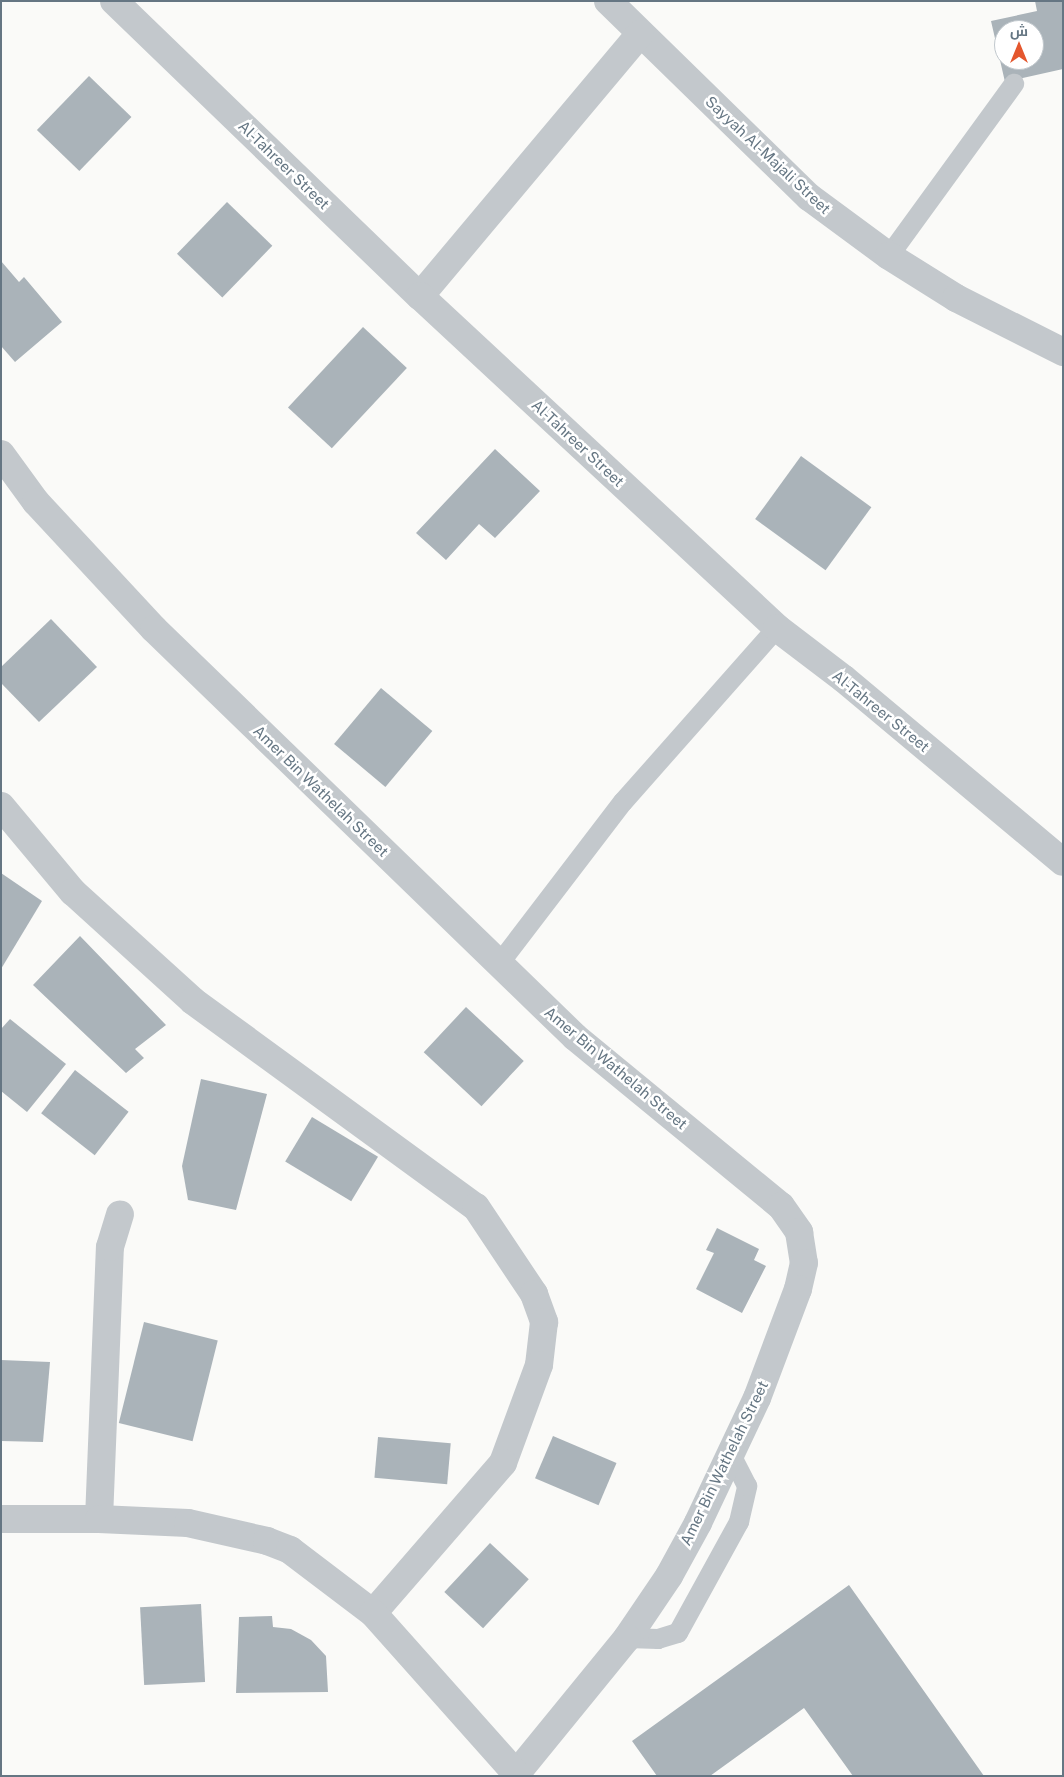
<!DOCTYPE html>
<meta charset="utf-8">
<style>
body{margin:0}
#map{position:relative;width:1064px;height:1777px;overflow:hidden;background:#fafaf8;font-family:"Public Sans",Cairo,sans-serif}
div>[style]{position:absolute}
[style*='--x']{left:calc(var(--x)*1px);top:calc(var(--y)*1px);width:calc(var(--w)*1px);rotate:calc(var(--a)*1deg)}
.building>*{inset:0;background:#aab3b9;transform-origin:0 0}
.service>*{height:20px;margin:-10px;padding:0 10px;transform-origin:10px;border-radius:10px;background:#c3c8cc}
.minor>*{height:28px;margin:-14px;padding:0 14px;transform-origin:14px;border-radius:14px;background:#c3c8cc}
.tertiary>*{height:28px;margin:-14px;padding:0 14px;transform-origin:14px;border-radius:14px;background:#c3c8cc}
span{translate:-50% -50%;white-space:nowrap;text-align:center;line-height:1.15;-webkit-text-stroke:5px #fff;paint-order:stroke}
.street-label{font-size:15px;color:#657683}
.frame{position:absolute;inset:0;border:2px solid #657683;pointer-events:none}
.north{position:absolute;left:994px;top:20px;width:50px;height:50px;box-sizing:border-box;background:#fff;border:1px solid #c1c8cd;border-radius:50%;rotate:0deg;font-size:14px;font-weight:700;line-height:20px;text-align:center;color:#657683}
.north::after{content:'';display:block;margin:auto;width:18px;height:22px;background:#e4572e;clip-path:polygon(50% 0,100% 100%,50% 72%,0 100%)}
</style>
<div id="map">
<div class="building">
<i style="clip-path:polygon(evenodd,1035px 1px,1063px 1px,1063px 69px,1005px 82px,991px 21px,1037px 11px,1035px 1px,1004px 30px,1034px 30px,1034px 60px,1004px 60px,1004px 30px)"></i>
<i style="left:89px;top:76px;width:59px;height:75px;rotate:44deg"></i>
<i style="left:227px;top:202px;width:63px;height:72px;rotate:44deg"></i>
<i style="clip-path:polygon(1px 261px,19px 282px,24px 277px,62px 322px,15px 362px,1px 346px)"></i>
<i style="left:363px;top:327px;width:60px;height:110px;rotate:43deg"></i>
<i style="clip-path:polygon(495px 449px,540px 491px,495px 538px,479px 524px,446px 560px,416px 533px)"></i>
<i style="left:801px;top:456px;width:87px;height:78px;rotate:36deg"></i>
<i style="clip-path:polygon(51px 619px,97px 667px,39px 722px,1px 683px,1px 667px)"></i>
<i style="left:381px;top:688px;width:67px;height:73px;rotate:40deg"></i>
<i style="clip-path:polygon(1px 873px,42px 901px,1px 969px)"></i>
<i style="clip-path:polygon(80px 936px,166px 1025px,135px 1049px,144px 1058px,126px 1073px,33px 985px)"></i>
<i style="left:466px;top:1007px;width:79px;height:62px;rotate:43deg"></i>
<i style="clip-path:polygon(10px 1019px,66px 1064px,27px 1112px,1px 1091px,1px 1029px)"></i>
<i style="left:75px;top:1070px;width:68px;height:55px;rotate:38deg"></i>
<i style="clip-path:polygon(201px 1079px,267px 1094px,236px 1210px,188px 1200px,182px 1166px)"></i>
<i style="left:312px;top:1117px;width:77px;height:52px;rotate:31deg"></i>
<i style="clip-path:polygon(717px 1228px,759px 1249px,754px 1260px,766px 1266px,742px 1313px,696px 1289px,714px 1253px,706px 1250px)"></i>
<i style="left:144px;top:1322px;width:76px;height:104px;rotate:14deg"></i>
<i style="clip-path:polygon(1px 1360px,50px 1362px,43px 1442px,1px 1441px)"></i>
<i style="left:553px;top:1436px;width:69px;height:46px;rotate:23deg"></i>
<i style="left:378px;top:1437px;width:73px;height:41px;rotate:5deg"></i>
<i style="left:490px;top:1543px;width:53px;height:67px;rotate:43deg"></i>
<i style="clip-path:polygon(849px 1585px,984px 1776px,853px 1776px,804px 1708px,710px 1776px,657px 1776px,632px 1741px)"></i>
<i style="left:201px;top:1604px;width:78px;height:61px;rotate:87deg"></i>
<i style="clip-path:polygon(272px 1616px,273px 1627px,291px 1629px,311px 1640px,326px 1656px,328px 1692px,236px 1693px,239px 1617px)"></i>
</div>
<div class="service">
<i style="--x:889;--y:256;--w:213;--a:-54"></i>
<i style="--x:499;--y:964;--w:204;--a:-52.6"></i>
<i style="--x:623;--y:802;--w:232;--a:-48.5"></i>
<i style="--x:627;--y:1638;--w:31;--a:2"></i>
<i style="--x:658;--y:1639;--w:21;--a:-17"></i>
<i style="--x:678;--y:1633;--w:127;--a:-61.2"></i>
<i style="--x:739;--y:1522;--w:37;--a:-77"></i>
<i style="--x:747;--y:1486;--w:36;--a:-117"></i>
</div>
<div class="minor">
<i style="--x:608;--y:1;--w:281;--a:44.3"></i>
<i style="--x:809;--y:197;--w:99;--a:36.4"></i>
<i style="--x:889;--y:256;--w:79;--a:32.1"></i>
<i style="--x:956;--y:298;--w:120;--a:26.8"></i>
<i style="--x:420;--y:296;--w:342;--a:-50"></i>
<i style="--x:1;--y:454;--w:59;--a:53.9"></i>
<i style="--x:36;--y:502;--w:173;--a:47.1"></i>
<i style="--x:154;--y:629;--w:586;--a:44.1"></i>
<i style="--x:575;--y:1037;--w:266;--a:39.4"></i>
<i style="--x:781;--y:1206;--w:32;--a:55"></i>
<i style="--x:799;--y:1232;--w:31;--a:81"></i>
<i style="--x:804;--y:1263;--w:27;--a:103"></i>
<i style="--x:798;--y:1289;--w:116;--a:110.6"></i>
<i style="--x:757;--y:1398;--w:138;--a:115.3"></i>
<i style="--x:698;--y:1523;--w:60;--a:118.7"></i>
<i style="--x:669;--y:1576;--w:75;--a:124.1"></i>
<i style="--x:627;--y:1638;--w:176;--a:129.2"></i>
<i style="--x:1;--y:806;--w:112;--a:50.1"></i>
<i style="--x:73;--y:892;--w:162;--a:42.2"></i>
<i style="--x:193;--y:1001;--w:350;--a:36.1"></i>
<i style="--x:476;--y:1207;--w:105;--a:56.3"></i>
<i style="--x:534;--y:1294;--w:30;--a:70"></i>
<i style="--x:544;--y:1322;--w:43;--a:96.6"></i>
<i style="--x:539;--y:1365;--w:104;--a:110.2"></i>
<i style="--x:503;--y:1463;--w:198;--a:130.9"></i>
<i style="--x:99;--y:1519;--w:272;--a:-87.7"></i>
<i style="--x:110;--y:1247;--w:34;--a:-73"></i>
</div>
<div class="tertiary">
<i style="--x:114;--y:1;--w:425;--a:44"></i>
<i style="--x:420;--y:296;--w:488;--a:42.9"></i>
<i style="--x:777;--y:628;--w:84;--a:37.3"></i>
<i style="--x:844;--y:679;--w:285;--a:39.9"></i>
<i style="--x:1;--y:1519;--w:98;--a:0"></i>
<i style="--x:99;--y:1519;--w:89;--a:2.6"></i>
<i style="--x:188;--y:1523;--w:81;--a:12.8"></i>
<i style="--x:267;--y:1541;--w:25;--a:21"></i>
<i style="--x:290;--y:1550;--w:104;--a:37.2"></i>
<i style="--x:373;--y:1613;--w:218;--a:48.3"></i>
</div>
<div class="street-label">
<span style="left:768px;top:155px;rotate:43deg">Sayyah Al-Majali Street</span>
<span style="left:284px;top:165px;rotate:44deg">Al-Tahreer Street</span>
<span style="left:578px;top:443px;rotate:43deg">Al-Tahreer Street</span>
<span style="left:881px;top:711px;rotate:39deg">Al-Tahreer Street</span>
<span style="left:321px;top:791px;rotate:44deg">Amer Bin Wathelah Street</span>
<span style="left:616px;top:1068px;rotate:40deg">Amer Bin Wathelah Street</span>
<span style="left:724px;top:1463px;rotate:-64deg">Amer Bin Wathelah Street</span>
</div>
<div class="frame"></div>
<div class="north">ش</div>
</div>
